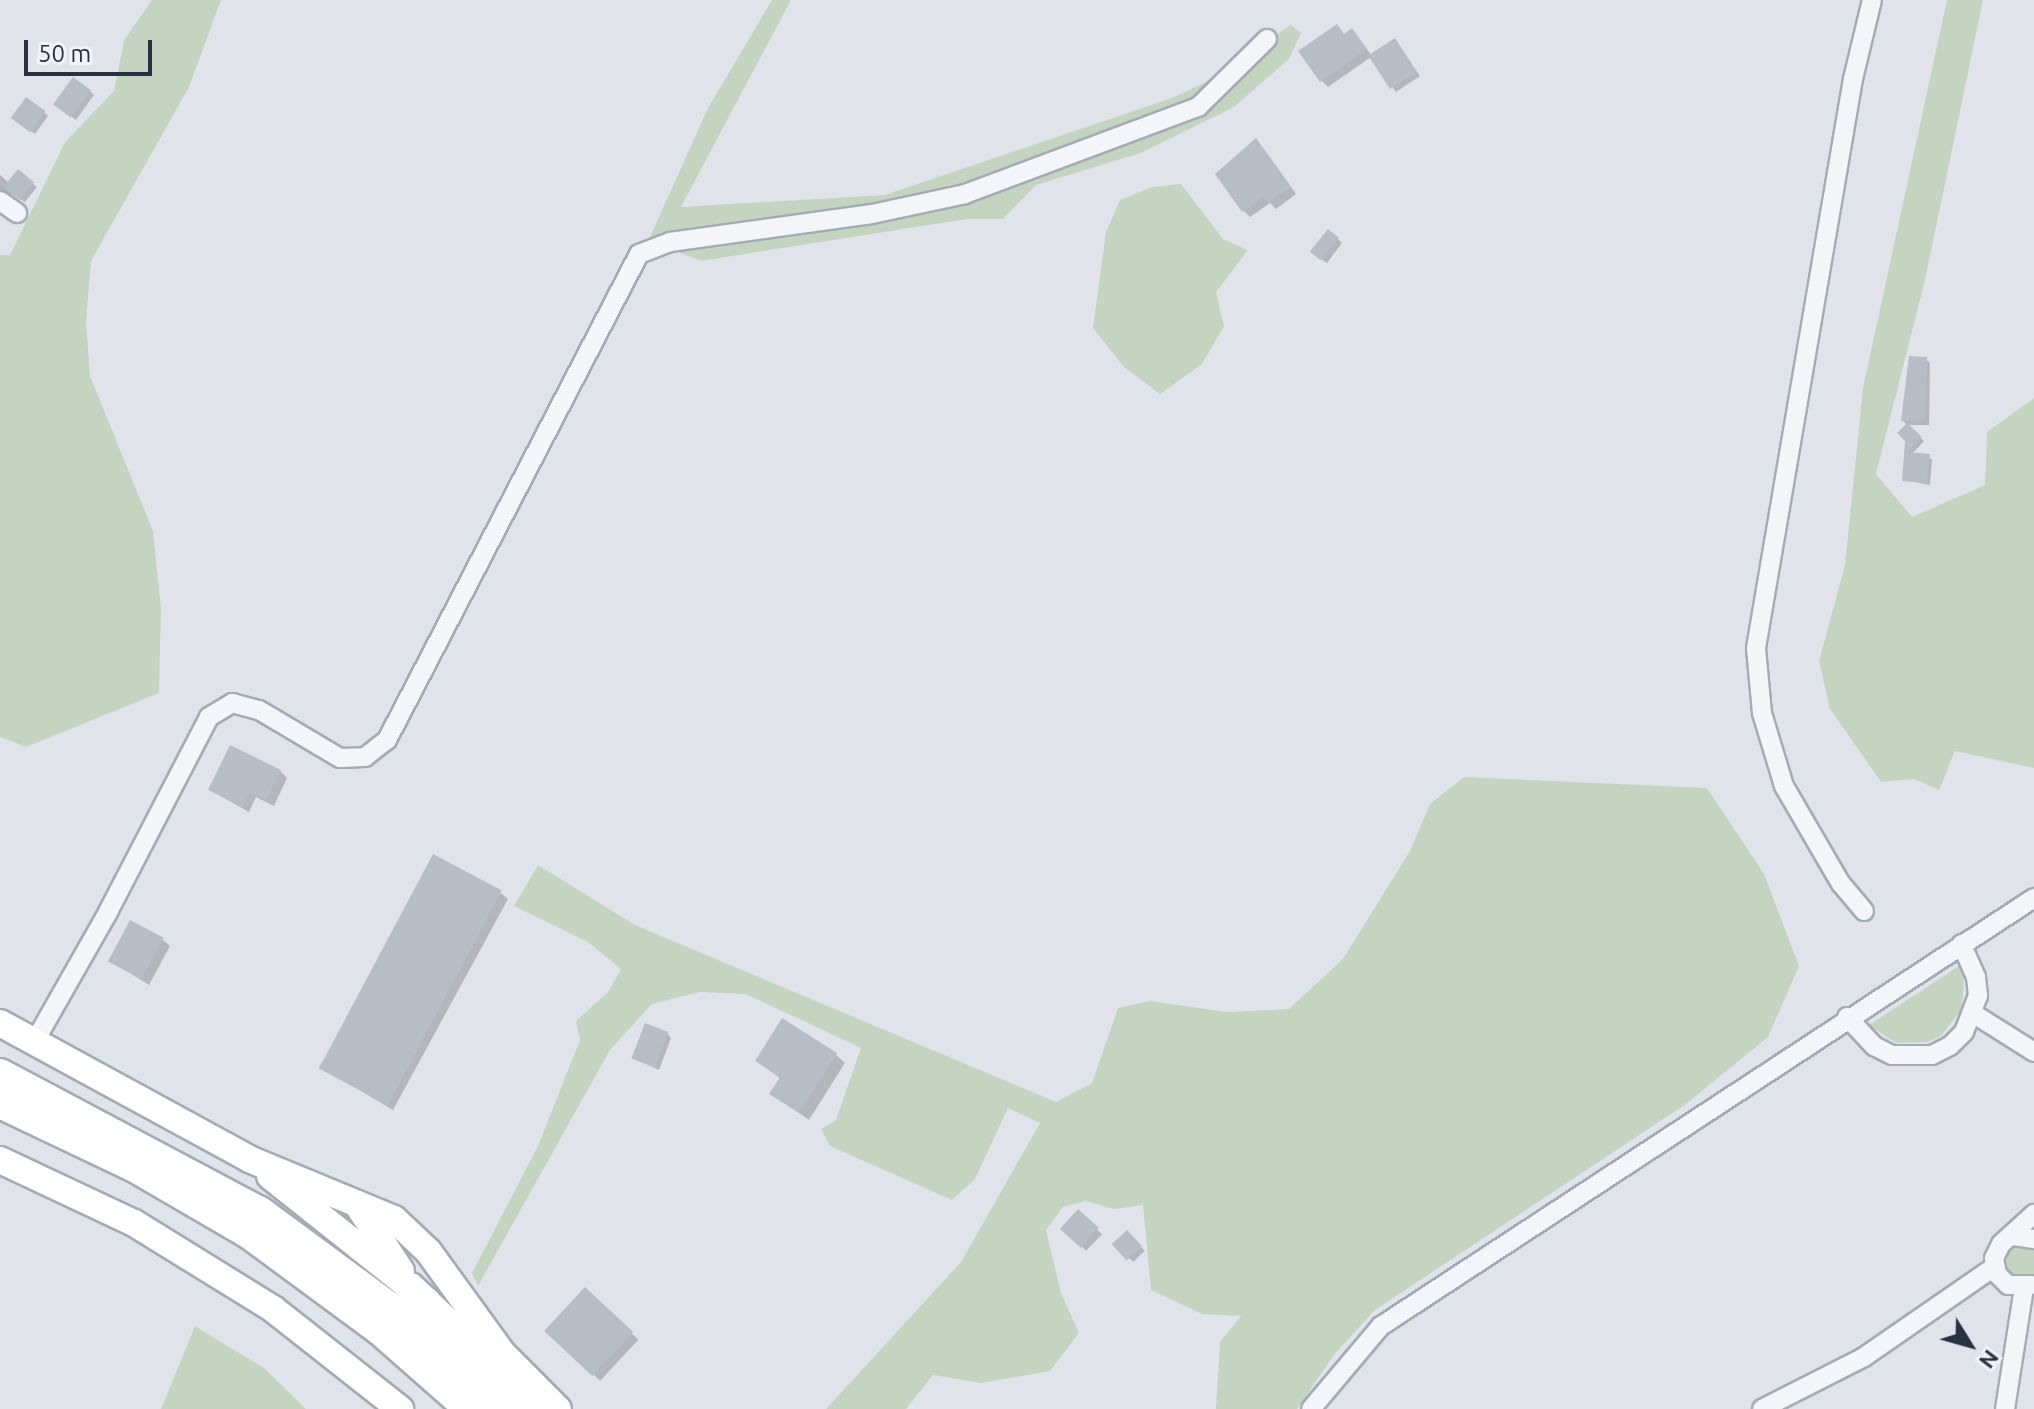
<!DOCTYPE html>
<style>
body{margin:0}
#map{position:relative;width:2034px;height:1409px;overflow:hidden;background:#e0e4ea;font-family:Ubuntu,sans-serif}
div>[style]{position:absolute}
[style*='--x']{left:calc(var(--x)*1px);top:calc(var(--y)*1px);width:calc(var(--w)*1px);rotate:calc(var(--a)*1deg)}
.green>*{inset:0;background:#c5d4c1}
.shadow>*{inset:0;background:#0003;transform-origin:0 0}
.building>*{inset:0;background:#b7bdc7;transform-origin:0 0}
.roads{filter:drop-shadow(2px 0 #a5abb4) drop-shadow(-2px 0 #a5abb4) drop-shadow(0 2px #a5abb4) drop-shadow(0 -2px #a5abb4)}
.minor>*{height:18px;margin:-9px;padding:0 9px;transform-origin:9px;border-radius:9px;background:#f3f5f8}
.secondary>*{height:26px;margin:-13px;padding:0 13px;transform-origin:13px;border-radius:13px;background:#fff}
.trunk>*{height:30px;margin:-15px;padding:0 15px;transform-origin:15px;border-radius:15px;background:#fff}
span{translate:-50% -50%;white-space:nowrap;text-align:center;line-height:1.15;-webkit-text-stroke:6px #f0f3f7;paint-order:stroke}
.north{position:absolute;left:1930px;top:1305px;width:80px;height:80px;-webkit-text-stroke:6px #f0f3f7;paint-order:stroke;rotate:127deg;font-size:22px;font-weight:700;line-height:32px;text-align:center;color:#273142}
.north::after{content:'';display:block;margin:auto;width:28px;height:36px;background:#273142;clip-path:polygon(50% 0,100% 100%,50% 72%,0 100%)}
.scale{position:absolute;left:24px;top:40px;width:128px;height:36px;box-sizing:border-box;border:4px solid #273142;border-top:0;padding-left:10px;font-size:24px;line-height:28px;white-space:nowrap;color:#273142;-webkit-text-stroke:6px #f0f3f7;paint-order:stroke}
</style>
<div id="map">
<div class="green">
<i style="clip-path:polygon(152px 0,221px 0,189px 87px,91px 261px,86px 322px,90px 376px,153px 531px,161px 608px,159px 693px,26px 747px,0 737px,0 255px,10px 255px,65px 142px,114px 91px,124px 40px)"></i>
<i style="clip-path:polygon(772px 0,791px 0,681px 207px,885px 195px,1172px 98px,1210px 80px,1291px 25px,1301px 33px,1289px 59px,1234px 107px,1141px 153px,1036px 185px,1003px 219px,967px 219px,701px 261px,668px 248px,642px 255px,708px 108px)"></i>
<i style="clip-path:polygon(1947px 0,1983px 0,1925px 280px,1876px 474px,1912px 517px,1985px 485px,1987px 432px,2034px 398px,2034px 768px,1955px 751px,1939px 790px,1914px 779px,1881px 782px,1830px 709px,1819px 661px,1845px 565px,1863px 388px)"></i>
<i style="clip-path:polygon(1181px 184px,1223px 239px,1248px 250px,1216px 292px,1224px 326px,1202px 364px,1160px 394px,1124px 367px,1093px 328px,1106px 232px,1120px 200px,1152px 187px)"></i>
<i style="clip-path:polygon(1464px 777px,1707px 788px,1764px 874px,1799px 966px,1768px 1037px,1686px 1104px,1375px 1310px,1334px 1355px,1297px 1409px,1216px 1409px,1220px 1342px,1241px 1316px,1202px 1314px,1151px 1290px,1143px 1205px,1114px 1209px,1086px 1201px,1063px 1207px,1046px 1230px,1061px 1293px,1079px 1333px,1050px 1371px,981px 1383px,933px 1375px,906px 1409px,826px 1409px,961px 1262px,1040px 1123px,1008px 1108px,975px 1179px,952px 1200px,830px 1146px,821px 1129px,836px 1120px,861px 1048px,746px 994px,699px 992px,652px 1004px,610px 1050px,478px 1286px,472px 1273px,538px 1146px,580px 1040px,576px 1021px,608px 992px,621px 969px,588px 942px,514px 906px,538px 865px,635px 925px,1056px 1102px,1092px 1083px,1118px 1008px,1150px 1001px,1227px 1012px,1289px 1009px,1343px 959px,1410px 851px,1430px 804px)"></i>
<i style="clip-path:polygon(1959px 966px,1964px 980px,1962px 1009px,1942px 1035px,1928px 1042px,1896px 1043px,1869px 1025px)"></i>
<i style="clip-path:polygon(2014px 1243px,2034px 1248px,2034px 1276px,2023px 1281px,2005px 1275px,2001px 1256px)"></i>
<i style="clip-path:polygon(195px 1326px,264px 1368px,306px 1409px,161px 1409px)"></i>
</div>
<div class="shadow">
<i style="clip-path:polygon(1352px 30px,1372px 56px,1398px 45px,1420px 76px,1396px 92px,1371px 57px,1328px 87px,1321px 80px)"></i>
<i style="clip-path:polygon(90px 91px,94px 95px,76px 120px,60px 108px)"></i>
<i style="clip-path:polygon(44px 112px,48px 116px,35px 134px,18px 122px)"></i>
<i style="clip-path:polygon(1263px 148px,1296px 194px,1276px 209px,1270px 203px,1250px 217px,1243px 210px)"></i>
<i style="clip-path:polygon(18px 172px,37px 187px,25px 202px,7px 192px,0 195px,0 175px,9px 183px)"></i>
<i style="clip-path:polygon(1338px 239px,1342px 243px,1327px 263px,1318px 257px)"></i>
<i style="clip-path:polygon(1926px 359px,1930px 363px,1929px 425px,1907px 425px,1903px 421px)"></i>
<i style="clip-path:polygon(1907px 426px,1924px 441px,1911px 455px,1932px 459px,1930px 485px,1904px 480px)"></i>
<i style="clip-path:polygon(280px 771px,287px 778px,274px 806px,256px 797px,249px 812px,210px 790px)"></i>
<i style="clip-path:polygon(501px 893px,508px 899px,393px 1110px,319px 1066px)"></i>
<i style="clip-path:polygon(163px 940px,170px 946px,149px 985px,111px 961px)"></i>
<i style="clip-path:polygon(667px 1033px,671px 1038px,659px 1070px,634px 1058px)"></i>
<i style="clip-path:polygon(835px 1054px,845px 1063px,809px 1120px,771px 1093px,781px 1079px,757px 1061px)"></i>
<i style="left:1079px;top:1212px;width:32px;height:23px;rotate:44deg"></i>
<i style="left:1127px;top:1233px;width:25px;height:16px;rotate:45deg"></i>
<i style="left:585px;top:1290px;width:73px;height:56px;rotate:43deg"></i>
</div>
<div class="building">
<i style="clip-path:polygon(1337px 24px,1344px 34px,1352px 28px,1367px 49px,1320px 82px,1298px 51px)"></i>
<i style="left:1395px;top:38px;width:40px;height:32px;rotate:57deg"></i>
<i style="left:73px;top:77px;width:22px;height:34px;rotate:36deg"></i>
<i style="left:26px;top:97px;width:24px;height:26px;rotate:36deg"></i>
<i style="clip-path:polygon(1256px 138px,1291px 187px,1268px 203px,1263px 197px,1242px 212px,1215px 174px)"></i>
<i style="left:18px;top:169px;width:21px;height:23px;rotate:39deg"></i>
<i style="left:1328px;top:229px;width:14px;height:29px;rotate:39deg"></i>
<i style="clip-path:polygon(1909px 356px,1927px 357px,1925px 421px,1901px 421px)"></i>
<i style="clip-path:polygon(1907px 423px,1922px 437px,1907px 452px,1930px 454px,1927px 483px,1902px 481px,1905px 441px,1897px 433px)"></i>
<i style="clip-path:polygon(230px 745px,281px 770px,266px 800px,249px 792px,242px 807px,208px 790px)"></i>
<i style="left:433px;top:854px;width:78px;height:243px;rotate:28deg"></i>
<i style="left:130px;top:920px;width:38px;height:47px;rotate:28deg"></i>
<i style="clip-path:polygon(782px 1018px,837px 1053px,799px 1113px,769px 1094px,780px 1077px,755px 1061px)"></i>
<i style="left:645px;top:1023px;width:25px;height:38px;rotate:21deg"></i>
<i style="left:1078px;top:1209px;width:28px;height:27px;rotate:42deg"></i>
<i style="left:1127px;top:1230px;width:22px;height:21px;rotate:47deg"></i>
<i style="left:585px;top:1287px;width:66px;height:60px;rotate:43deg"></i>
</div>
<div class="roads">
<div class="minor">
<i style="--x:0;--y:201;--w:21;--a:35"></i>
<i style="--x:1864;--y:911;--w:35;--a:-130"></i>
<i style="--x:1841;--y:884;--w:113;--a:-120.2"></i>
<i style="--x:1784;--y:786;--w:76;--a:-106.8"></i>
<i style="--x:1762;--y:713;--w:65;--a:-95.3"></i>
<i style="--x:1756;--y:648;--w:577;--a:-80.33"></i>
<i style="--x:1853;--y:79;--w:81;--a:-76.5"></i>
<i style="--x:1974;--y:1014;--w:71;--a:32.3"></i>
<i style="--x:1847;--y:1017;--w:40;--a:47"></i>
<i style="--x:1874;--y:1046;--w:20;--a:27"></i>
<i style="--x:1892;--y:1055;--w:40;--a:0"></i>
<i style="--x:1932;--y:1055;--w:20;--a:-27"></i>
<i style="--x:1950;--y:1046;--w:20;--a:-45"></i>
<i style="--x:1964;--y:1032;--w:39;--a:-69"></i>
<i style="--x:1978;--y:996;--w:19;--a:-96"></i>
<i style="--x:1976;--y:977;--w:36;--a:-114"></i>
<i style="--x:36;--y:1039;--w:146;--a:-60.4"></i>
<i style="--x:108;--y:912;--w:220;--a:-62.6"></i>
<i style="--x:209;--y:717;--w:27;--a:-31"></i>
<i style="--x:232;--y:703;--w:28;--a:15"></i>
<i style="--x:259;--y:710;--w:94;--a:30.7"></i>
<i style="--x:340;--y:758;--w:25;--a:-2"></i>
<i style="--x:365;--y:757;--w:28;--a:-38"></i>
<i style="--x:387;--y:740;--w:547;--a:-62.59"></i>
<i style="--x:639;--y:254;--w:33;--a:-21"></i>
<i style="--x:670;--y:242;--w:204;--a:-7.9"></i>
<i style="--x:872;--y:214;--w:95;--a:-12.1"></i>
<i style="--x:965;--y:194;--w:249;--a:-20.5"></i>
<i style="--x:1198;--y:107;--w:97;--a:-44.6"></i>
<i style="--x:2014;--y:1236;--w:20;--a:9"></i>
<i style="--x:2032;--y:1285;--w:24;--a:180"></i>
<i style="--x:2008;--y:1285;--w:16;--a:-135"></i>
<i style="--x:1997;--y:1274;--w:16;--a:-101"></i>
<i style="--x:1994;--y:1258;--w:16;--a:-63"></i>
<i style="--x:2001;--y:1244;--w:45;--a:-42.3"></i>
<i style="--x:1311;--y:1409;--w:109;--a:-49.9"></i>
<i style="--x:1381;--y:1326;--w:781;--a:-33.24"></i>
<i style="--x:1762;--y:1409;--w:114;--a:-27"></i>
<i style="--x:1864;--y:1357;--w:158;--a:-34.7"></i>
<i style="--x:2005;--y:1409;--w:122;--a:-81.1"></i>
</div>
<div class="secondary">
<i style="--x:0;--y:1023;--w:284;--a:28.6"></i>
<i style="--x:249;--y:1159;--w:157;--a:22.5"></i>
<i style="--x:394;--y:1219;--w:47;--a:43.3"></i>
<i style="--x:428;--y:1251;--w:126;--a:54"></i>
<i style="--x:502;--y:1353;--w:79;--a:45"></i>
<i style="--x:0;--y:1160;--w:148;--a:25.2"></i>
<i style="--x:134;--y:1223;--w:163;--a:31.7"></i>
<i style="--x:273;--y:1309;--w:162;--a:38.2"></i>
<i style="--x:270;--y:1176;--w:201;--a:38.5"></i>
<i style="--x:357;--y:1204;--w:80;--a:56.7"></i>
</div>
<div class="trunk">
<i style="--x:0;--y:1074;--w:294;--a:28"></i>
<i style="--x:260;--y:1212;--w:165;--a:36.4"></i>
<i style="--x:393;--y:1310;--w:148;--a:42"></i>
<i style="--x:0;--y:1103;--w:149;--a:25.4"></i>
<i style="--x:135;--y:1167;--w:133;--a:30.2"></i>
<i style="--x:250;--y:1234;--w:160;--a:36.4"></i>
<i style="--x:379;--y:1329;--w:121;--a:41.3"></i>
<i style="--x:410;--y:1288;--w:175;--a:43.6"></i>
</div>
</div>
<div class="north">N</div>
<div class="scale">50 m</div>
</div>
